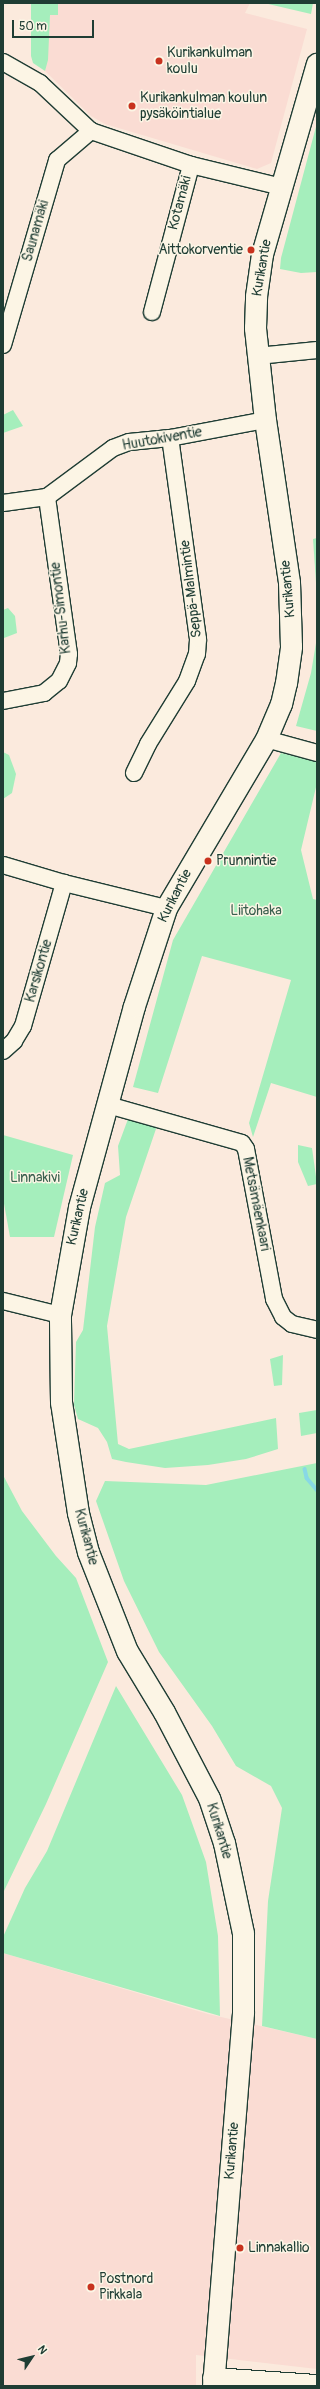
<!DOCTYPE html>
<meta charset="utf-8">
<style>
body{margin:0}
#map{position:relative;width:320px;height:2389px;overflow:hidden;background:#fbeadd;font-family:Pangolin,sans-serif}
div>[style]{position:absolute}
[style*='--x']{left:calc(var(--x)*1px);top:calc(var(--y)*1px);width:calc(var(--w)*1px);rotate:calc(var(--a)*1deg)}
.built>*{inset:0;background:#fadcd3}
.green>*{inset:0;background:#a5eebc}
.stream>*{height:3.5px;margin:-1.75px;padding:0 1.75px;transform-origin:1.75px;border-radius:1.75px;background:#88d8e5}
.roads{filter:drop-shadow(1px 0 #1f3d34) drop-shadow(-1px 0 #1f3d34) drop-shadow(0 1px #1f3d34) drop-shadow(0 -1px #1f3d34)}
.minor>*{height:16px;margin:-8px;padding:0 8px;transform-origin:8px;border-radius:8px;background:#fcf5e5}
.major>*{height:21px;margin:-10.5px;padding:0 10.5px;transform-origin:10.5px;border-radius:10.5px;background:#fcf5e5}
.dots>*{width:11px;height:11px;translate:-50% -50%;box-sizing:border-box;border:2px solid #fcf5e5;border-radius:50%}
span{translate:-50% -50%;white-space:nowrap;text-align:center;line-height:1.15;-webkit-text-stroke:3px #fcf5e5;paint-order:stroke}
.poi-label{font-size:14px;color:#1f3d34}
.left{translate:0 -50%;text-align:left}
.right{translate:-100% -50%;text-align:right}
.street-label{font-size:14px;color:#1f3d34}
.park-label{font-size:14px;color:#3a604f}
.frame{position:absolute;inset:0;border:4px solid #1f3d34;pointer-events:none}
.north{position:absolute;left:12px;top:2337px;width:40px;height:40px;-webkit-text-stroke:3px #fcf5e5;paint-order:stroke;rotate:55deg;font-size:11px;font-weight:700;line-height:16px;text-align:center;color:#1f3d34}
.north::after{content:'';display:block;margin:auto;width:14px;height:18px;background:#1f3d34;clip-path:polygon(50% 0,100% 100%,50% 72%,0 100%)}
.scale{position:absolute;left:12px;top:20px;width:82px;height:18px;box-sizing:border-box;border:2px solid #1f3d34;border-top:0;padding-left:5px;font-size:12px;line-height:14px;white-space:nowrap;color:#1f3d34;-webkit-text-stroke:3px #fcf5e5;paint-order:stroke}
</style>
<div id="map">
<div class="built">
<i style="clip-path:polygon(49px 3px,250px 3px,245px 13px,307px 29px,271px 163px,257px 169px,105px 124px,91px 116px,45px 71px)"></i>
<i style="clip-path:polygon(3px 1953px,208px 2014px,317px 2039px,317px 2369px,196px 2355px,196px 2386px,3px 2386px)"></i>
</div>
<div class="green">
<i style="clip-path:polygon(31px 3px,58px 3px,58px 15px,50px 15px,48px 60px,45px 71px,33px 63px,31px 56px)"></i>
<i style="clip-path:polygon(264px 3px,313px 3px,311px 14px)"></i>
<i style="clip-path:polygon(317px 123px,317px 272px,301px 273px,280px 269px,281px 258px)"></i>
<i style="clip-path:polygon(13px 410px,23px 426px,3px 433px,3px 415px)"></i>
<i style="clip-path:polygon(317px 538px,317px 597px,313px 539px)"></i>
<i style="clip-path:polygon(8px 608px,15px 616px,17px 633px,4px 638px,3px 610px)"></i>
<i style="clip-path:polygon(317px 637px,317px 731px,296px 726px,311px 673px)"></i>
<i style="clip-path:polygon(3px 752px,9px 755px,16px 774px,12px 793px,3px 799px)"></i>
<i style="clip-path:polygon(281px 753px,317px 762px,317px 783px,301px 850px,313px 899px,317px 900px,317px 1097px,271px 1083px,253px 1137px,249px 1123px,291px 980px,202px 956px,158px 1093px,133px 1087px,173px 940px)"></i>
<i style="clip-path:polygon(128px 1119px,158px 1123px,126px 1217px,107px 1326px,118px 1444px,129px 1449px,276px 1418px,278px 1449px,246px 1459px,208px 1465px,165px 1468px,126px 1462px,112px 1459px,107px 1442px,98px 1428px,78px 1419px,74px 1405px,76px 1342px,83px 1330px,95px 1227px,105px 1183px,120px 1175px,118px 1146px)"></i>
<i style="clip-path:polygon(3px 1135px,73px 1155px,54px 1237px,10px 1237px,3px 1198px)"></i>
<i style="clip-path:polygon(298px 1145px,312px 1148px,317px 1184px,308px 1186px,298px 1162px)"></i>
<i style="clip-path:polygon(283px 1355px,282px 1385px,274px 1386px,270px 1359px)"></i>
<i style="clip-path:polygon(317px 1410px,317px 1433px,301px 1436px,299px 1413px)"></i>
<i style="clip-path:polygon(317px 1463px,317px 2039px,262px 2026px,268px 1901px,282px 1808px,271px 1786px,236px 1766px,212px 1726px,159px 1652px,124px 1581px,96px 1501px,105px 1481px,206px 1485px)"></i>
<i style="clip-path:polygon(3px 1475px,22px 1511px,56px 1556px,76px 1578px,108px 1662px,46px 1804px,3px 1893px)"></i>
<i style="clip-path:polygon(116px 1686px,182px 1795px,206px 1862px,218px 1936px,220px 2016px,3px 1953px,3px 1937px,25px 1888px,47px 1851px)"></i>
</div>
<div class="stream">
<i style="--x:305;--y:1469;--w:9;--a:77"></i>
<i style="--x:307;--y:1478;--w:16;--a:50"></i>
</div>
<div class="roads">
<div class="minor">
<i style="--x:3;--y:62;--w:43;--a:29.6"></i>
<i style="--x:40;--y:83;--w:70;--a:43.3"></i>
<i style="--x:91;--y:131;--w:106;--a:18.8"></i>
<i style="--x:191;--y:165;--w:94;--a:13.6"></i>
<i style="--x:152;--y:312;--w:152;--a:-75.1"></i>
<i style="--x:3;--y:345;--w:193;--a:-73.7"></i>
<i style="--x:57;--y:160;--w:45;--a:-40.5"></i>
<i style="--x:258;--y:356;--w:59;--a:-5.8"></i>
<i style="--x:3;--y:503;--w:44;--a:-7.8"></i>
<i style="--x:47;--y:497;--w:82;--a:-36.6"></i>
<i style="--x:113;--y:448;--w:17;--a:-21"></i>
<i style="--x:129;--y:442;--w:41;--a:-5.6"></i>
<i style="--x:170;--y:438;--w:97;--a:-10.7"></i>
<i style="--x:3;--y:701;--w:42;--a:-11"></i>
<i style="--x:44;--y:693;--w:19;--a:-39"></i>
<i style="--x:59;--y:681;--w:20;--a:-63"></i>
<i style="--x:68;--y:663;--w:9;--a:-84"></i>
<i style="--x:69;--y:654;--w:159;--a:-98"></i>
<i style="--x:266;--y:739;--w:53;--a:15.4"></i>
<i style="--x:134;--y:773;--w:32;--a:-64"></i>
<i style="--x:148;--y:744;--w:74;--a:-58.2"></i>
<i style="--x:187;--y:681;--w:29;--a:-70"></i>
<i style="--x:197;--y:654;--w:15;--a:-86"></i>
<i style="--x:198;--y:639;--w:203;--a:-97.9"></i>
<i style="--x:3;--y:865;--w:64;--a:16.4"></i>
<i style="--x:64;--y:883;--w:105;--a:13.8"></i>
<i style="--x:3;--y:1051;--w:15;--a:-42"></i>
<i style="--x:14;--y:1041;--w:17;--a:-59"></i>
<i style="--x:23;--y:1026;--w:149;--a:-74"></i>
<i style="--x:108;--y:1105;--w:139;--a:15.8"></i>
<i style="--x:242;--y:1143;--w:7;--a:56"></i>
<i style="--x:246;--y:1149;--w:153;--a:79.4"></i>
<i style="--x:274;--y:1299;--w:20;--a:63"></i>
<i style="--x:283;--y:1317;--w:11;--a:38"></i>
<i style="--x:292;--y:1324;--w:26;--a:13"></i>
<i style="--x:3;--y:1301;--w:59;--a:13.8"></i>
</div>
<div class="major">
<i style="--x:213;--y:2378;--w:104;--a:3.9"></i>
<i style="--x:213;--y:2386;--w:375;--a:-85.4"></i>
<i style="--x:243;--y:2012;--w:79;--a:-90"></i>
<i style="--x:243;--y:1933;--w:92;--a:-101.9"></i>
<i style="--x:224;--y:1843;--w:47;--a:-108.4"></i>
<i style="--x:209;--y:1798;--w:97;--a:-117.6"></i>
<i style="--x:164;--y:1712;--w:71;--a:-121.2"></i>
<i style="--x:127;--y:1651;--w:106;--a:-111.5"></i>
<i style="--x:88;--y:1552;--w:40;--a:-104.4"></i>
<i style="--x:78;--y:1513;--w:112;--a:-98.7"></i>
<i style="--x:61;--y:1402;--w:87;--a:-90.7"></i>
<i style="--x:60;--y:1315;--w:110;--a:-80"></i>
<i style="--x:79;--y:1207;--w:208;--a:-74.7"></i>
<i style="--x:134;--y:1006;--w:103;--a:-71.9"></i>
<i style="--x:166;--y:908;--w:196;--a:-59.4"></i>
<i style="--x:266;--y:739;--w:38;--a:-67"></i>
<i style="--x:281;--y:704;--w:22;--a:-77"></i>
<i style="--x:286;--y:683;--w:37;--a:-82"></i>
<i style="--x:291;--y:646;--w:64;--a:-91.8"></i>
<i style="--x:289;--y:582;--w:164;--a:-98.4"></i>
<i style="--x:265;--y:420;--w:93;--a:-96.2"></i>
<i style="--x:255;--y:328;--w:32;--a:-88"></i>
<i style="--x:256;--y:296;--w:42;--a:-81.9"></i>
<i style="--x:262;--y:254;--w:198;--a:-73.9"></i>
</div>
</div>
<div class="dots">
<i style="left:159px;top:61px;background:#c8321e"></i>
<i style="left:132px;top:106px;background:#c8321e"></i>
<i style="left:251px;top:250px;background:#c8321e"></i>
<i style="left:208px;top:861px;background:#c8321e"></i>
<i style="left:240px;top:2248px;background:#c8321e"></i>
<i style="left:91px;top:2287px;background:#c8321e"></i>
</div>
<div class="poi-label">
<span class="left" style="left:167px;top:61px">Kurikankulman<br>koulu</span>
<span class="left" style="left:140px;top:106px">Kurikankulman koulun<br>pysäköintialue</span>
<span class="right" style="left:243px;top:250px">Aittokorventie</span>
<span class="left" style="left:216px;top:861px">Prunnintie</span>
<span class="left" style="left:248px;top:2248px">Linnakallio</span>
<span class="left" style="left:99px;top:2287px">Postnord<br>Pirkkala</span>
</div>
<div class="street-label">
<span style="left:180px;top:203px;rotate:-75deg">Kotamäki</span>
<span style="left:36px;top:231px;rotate:-74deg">Saunamäki</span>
<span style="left:262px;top:268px;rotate:-80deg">Kurikantie</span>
<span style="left:162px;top:439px;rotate:-10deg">Huutokiventie</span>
<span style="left:191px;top:589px;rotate:-97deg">Seppä-Malmintie</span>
<span style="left:288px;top:589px;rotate:-95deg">Kurikantie</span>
<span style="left:61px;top:608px;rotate:-97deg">Karhu-Simontie</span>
<span style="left:175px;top:896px;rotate:-63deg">Kurikantie</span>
<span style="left:39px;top:971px;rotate:-74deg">Karsikontie</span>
<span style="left:256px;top:1204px;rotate:79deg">Metsämäenkaari</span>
<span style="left:78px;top:1217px;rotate:-77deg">Kurikantie</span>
<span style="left:86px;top:1537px;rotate:75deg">Kurikantie</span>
<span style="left:219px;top:1831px;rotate:73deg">Kurikantie</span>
<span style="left:232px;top:2151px;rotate:-85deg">Kurikantie</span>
</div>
<div class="park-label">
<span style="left:256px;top:911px">Liitohaka</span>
<span style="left:35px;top:1178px">Linnakivi</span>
</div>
<div class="frame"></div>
<div class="north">N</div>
<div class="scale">50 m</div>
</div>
